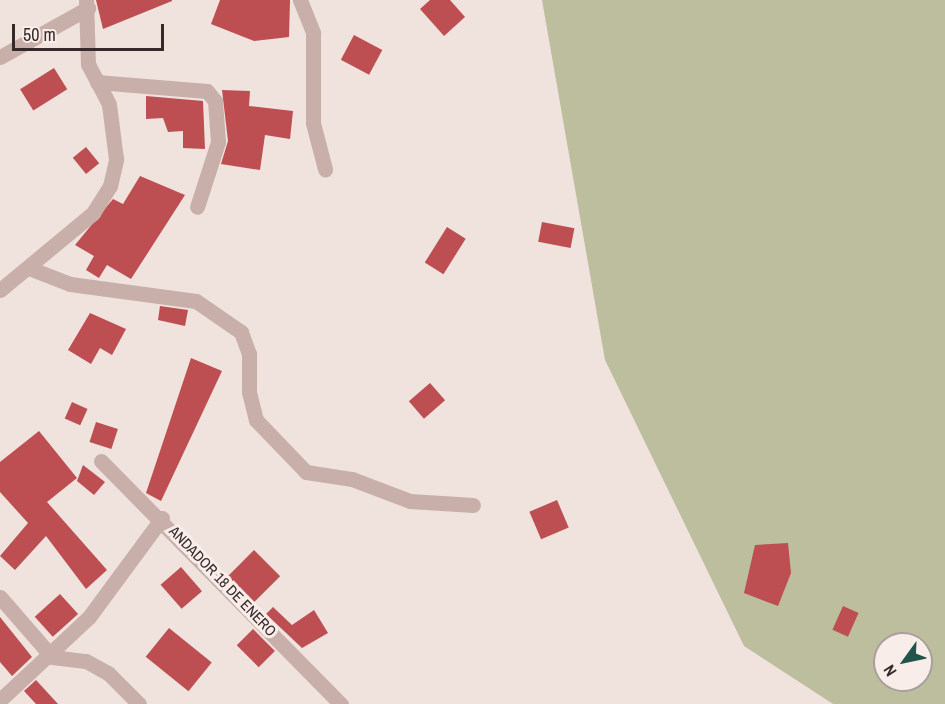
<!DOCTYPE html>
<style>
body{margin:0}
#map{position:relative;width:945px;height:704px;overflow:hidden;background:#f0e2dd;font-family:"Archivo Narrow",sans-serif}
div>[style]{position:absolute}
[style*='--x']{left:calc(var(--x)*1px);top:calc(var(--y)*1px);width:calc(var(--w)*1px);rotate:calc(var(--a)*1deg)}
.green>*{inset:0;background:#bcbe9e}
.building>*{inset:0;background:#bd4e51;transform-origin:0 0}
.minor>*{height:15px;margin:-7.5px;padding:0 7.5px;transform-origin:7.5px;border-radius:7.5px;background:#c8afaa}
span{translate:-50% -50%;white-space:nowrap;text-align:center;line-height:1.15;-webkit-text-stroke:6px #f8ede9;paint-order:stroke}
.street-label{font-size:15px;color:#352929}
.north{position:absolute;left:873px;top:632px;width:60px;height:60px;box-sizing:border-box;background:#f8ede9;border:2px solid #aa9f9c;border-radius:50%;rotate:237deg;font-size:16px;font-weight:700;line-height:24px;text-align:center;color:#352929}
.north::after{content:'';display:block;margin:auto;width:21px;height:27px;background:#21544a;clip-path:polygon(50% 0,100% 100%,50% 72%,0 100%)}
.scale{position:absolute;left:12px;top:24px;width:152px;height:27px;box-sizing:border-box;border:3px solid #352929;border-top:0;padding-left:8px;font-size:18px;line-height:21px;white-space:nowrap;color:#352929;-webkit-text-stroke:4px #f8ede9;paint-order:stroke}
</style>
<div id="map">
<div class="green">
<i style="clip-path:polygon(evenodd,542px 0,945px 0,945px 704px,833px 704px,744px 646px,605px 360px,542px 0,885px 644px,921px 644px,921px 680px,885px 680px,885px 644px)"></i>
</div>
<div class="building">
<i style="clip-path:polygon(96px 0,172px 0,172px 1px,103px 29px)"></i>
<i style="clip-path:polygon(220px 0,290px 0,289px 37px,254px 41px,211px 24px)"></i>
<i style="clip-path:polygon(430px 0,450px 0,465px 17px,444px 36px,420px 9px)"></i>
<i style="left:354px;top:35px;width:32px;height:28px;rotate:28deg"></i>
<i style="left:54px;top:68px;width:25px;height:40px;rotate:58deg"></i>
<i style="clip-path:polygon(222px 90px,250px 91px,249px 106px,293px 111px,290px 139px,265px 135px,260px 170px,221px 164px,228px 141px)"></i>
<i style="clip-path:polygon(146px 96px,203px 101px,205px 149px,183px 148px,183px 131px,168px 132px,163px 118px,146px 119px)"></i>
<i style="left:86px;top:147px;width:21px;height:17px;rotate:51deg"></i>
<i style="clip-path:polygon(140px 176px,185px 195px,131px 279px,107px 265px,99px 278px,86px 270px,94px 256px,75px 245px,113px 199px,123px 204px)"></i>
<i style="left:542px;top:222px;width:33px;height:20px;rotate:11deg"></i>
<i style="left:447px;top:227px;width:22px;height:42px;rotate:32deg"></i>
<i style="clip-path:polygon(160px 306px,188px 310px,185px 326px,158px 320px)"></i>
<i style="clip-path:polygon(90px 313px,126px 329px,112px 355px,100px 348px,91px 364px,68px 350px)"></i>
<i style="clip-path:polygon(191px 358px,222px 371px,161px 501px,146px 493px)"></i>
<i style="left:430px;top:383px;width:23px;height:28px;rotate:49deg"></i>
<i style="left:72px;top:402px;width:17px;height:18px;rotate:24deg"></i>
<i style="left:96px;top:422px;width:23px;height:21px;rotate:18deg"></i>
<i style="clip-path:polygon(39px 431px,77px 478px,47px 502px,107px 570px,86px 589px,46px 536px,15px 570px,0 556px,28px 523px,0 492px,0 462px)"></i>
<i style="clip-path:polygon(83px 465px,105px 482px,94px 495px,77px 481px)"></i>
<i style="left:557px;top:500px;width:30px;height:30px;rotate:67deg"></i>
<i style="clip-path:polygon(788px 543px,791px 573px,778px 606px,744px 593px,755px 545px)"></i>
<i style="left:254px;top:550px;width:37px;height:37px;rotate:45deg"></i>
<i style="left:181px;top:567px;width:32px;height:27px;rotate:49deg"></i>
<i style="left:60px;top:594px;width:27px;height:34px;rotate:48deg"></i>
<i style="left:843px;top:606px;width:17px;height:26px;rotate:24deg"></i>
<i style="clip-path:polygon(273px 607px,292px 625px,314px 610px,328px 633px,302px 648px,266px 614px)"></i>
<i style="clip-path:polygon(0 617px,32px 657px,12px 676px,0 662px)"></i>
<i style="left:169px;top:628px;width:55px;height:37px;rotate:39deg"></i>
<i style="left:253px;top:629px;width:31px;height:23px;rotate:45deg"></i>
<i style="clip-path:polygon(36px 680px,58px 704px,36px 704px,24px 691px)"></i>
</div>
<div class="minor">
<i style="--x:300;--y:0;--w:35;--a:68"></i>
<i style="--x:313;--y:33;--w:90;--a:90"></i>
<i style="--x:313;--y:123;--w:48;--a:75.4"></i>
<i style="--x:0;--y:57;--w:101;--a:-29.1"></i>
<i style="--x:97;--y:82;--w:110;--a:4.7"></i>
<i style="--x:207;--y:91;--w:13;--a:51"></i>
<i style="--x:215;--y:101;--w:41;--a:85.8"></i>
<i style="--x:218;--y:142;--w:68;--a:107.9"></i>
<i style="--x:29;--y:268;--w:44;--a:21.3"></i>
<i style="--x:70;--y:284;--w:127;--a:7.7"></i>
<i style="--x:196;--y:301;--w:55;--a:34.6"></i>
<i style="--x:241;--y:332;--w:23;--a:70"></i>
<i style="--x:249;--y:354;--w:38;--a:90"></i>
<i style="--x:249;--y:392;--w:29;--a:76"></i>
<i style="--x:256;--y:420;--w:72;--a:46.1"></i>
<i style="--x:306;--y:472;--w:47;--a:8.7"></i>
<i style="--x:352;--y:479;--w:62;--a:20.8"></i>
<i style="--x:410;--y:501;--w:63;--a:3.6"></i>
<i style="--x:0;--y:290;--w:121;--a:-39.6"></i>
<i style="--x:93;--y:213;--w:32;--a:-58"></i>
<i style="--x:110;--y:186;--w:28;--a:-77"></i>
<i style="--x:116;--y:159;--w:55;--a:-97.3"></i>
<i style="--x:109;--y:104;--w:45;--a:-117.7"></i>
<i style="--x:88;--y:64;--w:64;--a:-91.8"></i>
<i style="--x:101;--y:461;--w:342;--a:45.4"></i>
<i style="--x:0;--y:597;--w:79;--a:49.1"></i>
<i style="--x:52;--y:657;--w:34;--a:7"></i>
<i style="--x:86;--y:661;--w:25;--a:29"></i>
<i style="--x:108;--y:673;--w:44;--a:45"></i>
<i style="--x:0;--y:700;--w:122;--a:-43"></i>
<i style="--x:89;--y:617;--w:123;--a:-53.6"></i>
</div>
<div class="street-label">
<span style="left:223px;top:581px;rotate:46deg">ANDADOR 18 DE ENERO</span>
</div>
<div class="north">N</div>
<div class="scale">50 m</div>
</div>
